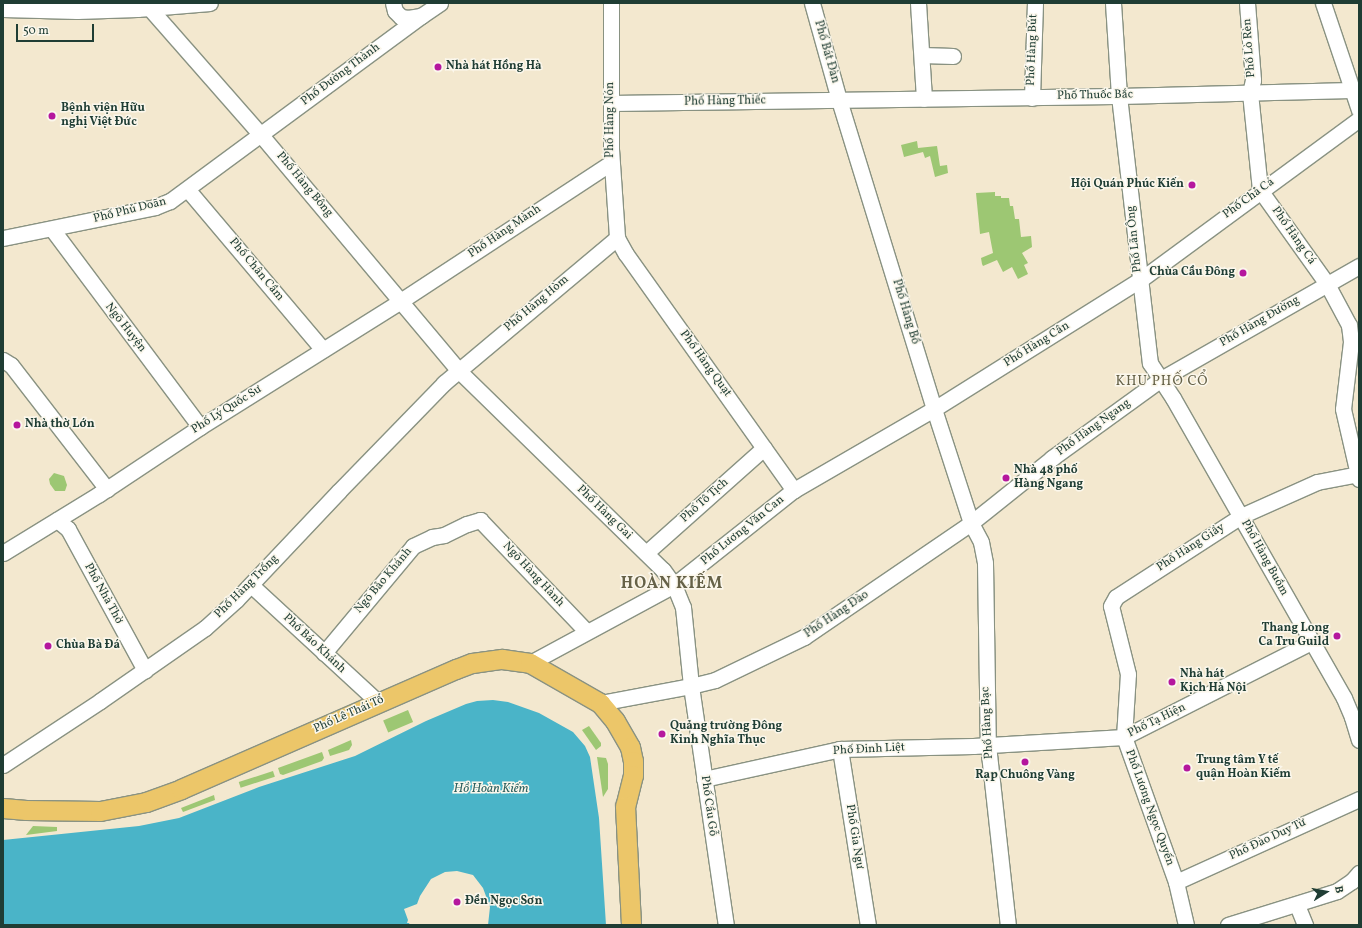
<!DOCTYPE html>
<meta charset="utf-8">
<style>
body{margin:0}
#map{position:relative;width:1362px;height:928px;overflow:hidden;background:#f3e8cf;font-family:Vollkorn,serif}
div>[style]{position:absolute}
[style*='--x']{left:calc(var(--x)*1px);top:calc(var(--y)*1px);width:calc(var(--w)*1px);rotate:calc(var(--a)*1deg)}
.green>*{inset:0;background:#9dc773;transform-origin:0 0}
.water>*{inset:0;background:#4ab4c8}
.roads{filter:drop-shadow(1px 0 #899282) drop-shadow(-1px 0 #899282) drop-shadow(0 1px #899282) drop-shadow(0 -1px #899282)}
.minor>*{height:15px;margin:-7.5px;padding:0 7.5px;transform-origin:7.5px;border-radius:7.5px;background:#fff}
.major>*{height:19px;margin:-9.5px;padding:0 9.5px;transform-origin:9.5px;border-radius:9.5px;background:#ecc669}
.dots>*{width:11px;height:11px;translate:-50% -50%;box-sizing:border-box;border:2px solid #fbf7ec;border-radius:50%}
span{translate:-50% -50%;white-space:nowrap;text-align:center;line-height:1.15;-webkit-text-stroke:3px #fbf7ec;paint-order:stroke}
.street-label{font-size:12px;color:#1f3d34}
.poi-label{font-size:12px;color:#1f3d34;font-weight:700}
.left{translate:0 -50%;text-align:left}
.right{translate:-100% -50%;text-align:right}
.water-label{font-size:13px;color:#2c6160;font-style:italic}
.quarter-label{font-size:14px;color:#666248;letter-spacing:1px}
.district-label{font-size:16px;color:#666248;font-weight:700;letter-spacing:1px}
.frame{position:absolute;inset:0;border:4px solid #1f3d34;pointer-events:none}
.north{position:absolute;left:1306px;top:872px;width:40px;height:40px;-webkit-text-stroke:3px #fbf7ec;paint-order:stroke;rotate:79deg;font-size:11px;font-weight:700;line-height:16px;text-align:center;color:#1f3d34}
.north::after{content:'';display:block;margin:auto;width:14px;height:18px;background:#1f3d34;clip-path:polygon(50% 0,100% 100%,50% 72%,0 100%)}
.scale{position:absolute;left:16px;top:24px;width:78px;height:18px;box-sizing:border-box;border:2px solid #1f3d34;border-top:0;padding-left:5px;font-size:12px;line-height:14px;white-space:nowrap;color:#1f3d34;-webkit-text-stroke:3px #fbf7ec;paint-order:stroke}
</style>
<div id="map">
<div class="green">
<i style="clip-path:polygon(917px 141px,918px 148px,937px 146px,940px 166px,947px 165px,948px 173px,935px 177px,930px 156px,925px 158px,923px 152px,904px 157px,901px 145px)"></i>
<i style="clip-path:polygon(995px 192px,995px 196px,1001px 196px,1001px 198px,1009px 198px,1010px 206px,1013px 206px,1015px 219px,1019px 219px,1021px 237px,1031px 236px,1032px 247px,1022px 253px,1028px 263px,1024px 265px,1028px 274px,1018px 279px,1012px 267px,1003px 272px,997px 260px,983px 266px,982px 264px,981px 258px,993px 253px,989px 232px,980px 234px,976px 193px)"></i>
<i style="clip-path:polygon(54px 473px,64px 476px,67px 485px,65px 491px,55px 491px,50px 484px,49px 479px)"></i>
<i style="left:408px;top:710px;width:13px;height:27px;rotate:67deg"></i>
<i style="clip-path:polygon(589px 726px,601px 743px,601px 746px,596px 750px,582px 730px)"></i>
<i style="clip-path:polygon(351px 740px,352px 745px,349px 750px,330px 756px,328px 750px)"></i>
<i style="clip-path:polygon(322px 752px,324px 758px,322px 761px,283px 775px,280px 774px,278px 768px)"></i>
<i style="clip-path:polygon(597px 757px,606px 758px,608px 764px,608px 789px,603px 797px)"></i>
<i style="left:273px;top:771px;width:6px;height:36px;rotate:72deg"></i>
<i style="clip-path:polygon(214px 795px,215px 800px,183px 812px,181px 808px)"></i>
<i style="clip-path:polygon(33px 826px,57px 827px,57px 831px,26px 835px)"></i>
</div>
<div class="water">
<i style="clip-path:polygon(493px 700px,508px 702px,539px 713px,573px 732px,585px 746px,590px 757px,599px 818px,606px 925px,488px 925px,490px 907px,483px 888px,473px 875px,457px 871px,445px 872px,431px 879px,420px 896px,417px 904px,404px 909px,408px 920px,407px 923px,409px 923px,410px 925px,3px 925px,3px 840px,139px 826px,179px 818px,259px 787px,355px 756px,426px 721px,466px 704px,477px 701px)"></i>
</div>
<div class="roads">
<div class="minor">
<i style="--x:145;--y:3;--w:176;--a:48.7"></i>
<i style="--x:261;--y:135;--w:307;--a:50"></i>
<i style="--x:458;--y:370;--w:286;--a:44.3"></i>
<i style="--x:663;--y:570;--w:19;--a:54"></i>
<i style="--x:674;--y:585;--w:24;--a:68"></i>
<i style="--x:683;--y:607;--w:79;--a:84.2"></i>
<i style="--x:691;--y:686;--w:242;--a:81.7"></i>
<i style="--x:393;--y:3;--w:8;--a:76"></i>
<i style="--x:395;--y:11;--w:8;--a:45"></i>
<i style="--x:401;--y:17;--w:7;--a:8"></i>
<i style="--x:408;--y:18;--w:13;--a:-9"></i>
<i style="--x:421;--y:16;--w:23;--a:-34"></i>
<i style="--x:611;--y:3;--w:146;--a:90"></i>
<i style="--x:611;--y:149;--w:89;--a:86.1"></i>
<i style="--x:617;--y:238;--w:18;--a:61"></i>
<i style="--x:626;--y:254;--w:290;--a:54.6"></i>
<i style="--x:812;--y:3;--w:101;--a:74.4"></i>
<i style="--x:839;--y:100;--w:323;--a:72.9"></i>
<i style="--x:934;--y:409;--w:120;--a:72"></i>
<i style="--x:971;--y:523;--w:21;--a:62"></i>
<i style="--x:981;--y:542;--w:21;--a:79"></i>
<i style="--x:985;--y:563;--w:182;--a:89.1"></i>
<i style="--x:988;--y:745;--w:181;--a:83.7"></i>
<i style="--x:918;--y:3;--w:96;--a:86.4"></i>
<i style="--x:1113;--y:3;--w:93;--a:86.3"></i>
<i style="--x:1119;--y:96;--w:269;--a:83.4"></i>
<i style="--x:1150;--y:363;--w:42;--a:56.7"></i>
<i style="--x:1173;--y:398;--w:345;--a:60.3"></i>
<i style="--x:1344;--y:698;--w:21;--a:67"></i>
<i style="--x:1352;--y:717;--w:24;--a:73"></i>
<i style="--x:1247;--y:3;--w:77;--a:85.5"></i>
<i style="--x:1253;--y:80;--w:13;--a:103"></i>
<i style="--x:1250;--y:93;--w:98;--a:84.1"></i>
<i style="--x:1260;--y:190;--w:115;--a:54.5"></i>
<i style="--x:1327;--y:284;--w:47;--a:61.8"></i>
<i style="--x:1349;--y:325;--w:17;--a:83"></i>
<i style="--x:1351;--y:342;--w:67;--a:96.8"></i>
<i style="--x:1343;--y:409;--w:72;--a:77.1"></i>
<i style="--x:1323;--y:3;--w:113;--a:71.4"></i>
<i style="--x:3;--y:9;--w:74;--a:1.5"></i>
<i style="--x:77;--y:11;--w:60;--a:-1.9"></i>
<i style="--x:137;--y:9;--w:73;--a:-4.7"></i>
<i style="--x:922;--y:55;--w:31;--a:2"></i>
<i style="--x:1032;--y:98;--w:95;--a:-88.2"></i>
<i style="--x:611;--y:103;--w:508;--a:-0.79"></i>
<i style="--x:1119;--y:96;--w:232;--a:-1.5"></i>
<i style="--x:188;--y:190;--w:209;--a:49.8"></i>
<i style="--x:52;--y:229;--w:247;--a:53.2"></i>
<i style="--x:3;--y:238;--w:155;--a:-11.5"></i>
<i style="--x:155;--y:207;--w:16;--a:-22"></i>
<i style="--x:170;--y:201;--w:312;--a:-36.4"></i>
<i style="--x:3;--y:360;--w:9;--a:32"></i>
<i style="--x:11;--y:365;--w:157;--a:52.3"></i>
<i style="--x:57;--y:520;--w:14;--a:39"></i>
<i style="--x:68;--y:529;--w:161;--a:61.4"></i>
<i style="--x:3;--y:553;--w:113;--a:-31.6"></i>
<i style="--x:99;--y:494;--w:121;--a:-33.6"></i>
<i style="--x:200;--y:427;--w:235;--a:-32.1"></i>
<i style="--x:399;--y:302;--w:254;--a:-33.3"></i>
<i style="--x:646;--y:553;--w:158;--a:-41.7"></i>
<i style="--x:251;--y:585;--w:173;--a:42.7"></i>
<i style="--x:324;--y:653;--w:139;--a:-50.2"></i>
<i style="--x:413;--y:546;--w:21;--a:-25"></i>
<i style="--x:432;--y:537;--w:12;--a:-9"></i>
<i style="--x:444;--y:535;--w:25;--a:-26"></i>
<i style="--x:467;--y:524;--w:14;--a:-17"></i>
<i style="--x:480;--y:520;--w:153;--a:46.3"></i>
<i style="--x:530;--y:663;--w:164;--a:-28.4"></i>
<i style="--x:674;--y:585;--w:153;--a:-38.4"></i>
<i style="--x:794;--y:490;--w:162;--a:-30.1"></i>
<i style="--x:934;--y:409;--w:243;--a:-32.1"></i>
<i style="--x:1140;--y:280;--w:272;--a:-36.3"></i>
<i style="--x:600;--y:703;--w:93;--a:-10.6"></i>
<i style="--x:691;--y:686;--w:25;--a:-14"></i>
<i style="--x:715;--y:680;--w:99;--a:-25.8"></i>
<i style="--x:804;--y:637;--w:202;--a:-34.3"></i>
<i style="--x:971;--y:523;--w:104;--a:-38.7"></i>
<i style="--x:1052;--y:458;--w:135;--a:-35.9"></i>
<i style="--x:1161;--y:379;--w:228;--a:-29.7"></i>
<i style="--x:840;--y:749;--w:178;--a:81"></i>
<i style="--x:3;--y:765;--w:116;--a:-33.4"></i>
<i style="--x:100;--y:701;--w:128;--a:-34.8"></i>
<i style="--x:205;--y:628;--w:42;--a:-42.1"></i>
<i style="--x:236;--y:600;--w:150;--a:-46.6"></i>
<i style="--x:339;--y:491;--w:151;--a:-45.8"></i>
<i style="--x:444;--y:383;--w:226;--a:-40"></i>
<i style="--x:704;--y:779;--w:139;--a:-12.4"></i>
<i style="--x:840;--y:749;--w:133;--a:-1.3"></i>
<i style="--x:973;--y:746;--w:151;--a:-3.4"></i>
<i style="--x:1124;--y:737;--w:210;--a:-26.9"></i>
<i style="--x:1176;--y:882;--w:201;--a:-24.4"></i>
<i style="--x:1297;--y:905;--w:22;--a:68"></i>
<i style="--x:1186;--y:925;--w:44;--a:-103.1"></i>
<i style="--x:1176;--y:882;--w:154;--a:-109.7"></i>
<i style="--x:1124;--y:737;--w:63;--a:-86.4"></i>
<i style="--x:1128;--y:674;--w:70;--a:-104"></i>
<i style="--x:1111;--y:606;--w:10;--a:-61"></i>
<i style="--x:1116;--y:597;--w:149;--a:-32.9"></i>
<i style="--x:1241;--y:516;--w:83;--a:-24.1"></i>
<i style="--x:1317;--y:482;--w:43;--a:-10.8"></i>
<i style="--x:1228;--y:925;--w:114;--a:-17.3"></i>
<i style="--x:1337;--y:891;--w:18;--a:-34"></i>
<i style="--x:1352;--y:881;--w:11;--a:-49"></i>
</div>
<div class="major">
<i style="--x:3;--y:808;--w:23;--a:5"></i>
<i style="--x:26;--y:810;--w:74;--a:0.8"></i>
<i style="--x:100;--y:811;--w:47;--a:-11.1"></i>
<i style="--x:146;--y:802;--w:37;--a:-20"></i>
<i style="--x:181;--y:789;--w:300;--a:-23.6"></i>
<i style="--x:456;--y:669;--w:17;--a:-21"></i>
<i style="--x:472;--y:663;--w:30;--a:-8"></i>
<i style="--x:502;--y:659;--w:28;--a:8"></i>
<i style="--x:530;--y:663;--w:81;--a:29.7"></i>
<i style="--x:600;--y:703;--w:23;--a:50"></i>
<i style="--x:615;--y:721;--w:30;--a:60"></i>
<i style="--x:630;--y:747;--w:14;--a:78"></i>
<i style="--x:633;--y:761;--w:14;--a:90"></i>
<i style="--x:633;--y:775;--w:32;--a:104"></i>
<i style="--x:625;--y:806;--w:119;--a:87.1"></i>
</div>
</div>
<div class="dots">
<i style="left:438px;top:67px;background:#b5179e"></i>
<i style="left:52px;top:116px;background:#b5179e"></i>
<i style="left:1192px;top:185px;background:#b5179e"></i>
<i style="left:1243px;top:273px;background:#b5179e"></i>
<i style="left:17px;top:425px;background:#b5179e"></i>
<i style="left:1006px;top:478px;background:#b5179e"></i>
<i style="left:1337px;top:636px;background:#b5179e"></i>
<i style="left:48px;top:646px;background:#b5179e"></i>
<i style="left:1172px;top:682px;background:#b5179e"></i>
<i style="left:662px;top:734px;background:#b5179e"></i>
<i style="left:1025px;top:762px;background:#b5179e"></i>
<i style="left:1187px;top:768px;background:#b5179e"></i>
<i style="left:457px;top:902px;background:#b5179e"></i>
</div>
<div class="street-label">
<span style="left:1250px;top:48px;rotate:-94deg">Phố Lò Rèn</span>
<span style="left:1033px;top:50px;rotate:-88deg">Phố Hàng Bút</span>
<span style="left:826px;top:52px;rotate:74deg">Phố Bát Đàn</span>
<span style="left:341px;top:75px;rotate:-37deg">Phố Đường Thành</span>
<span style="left:1095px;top:96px;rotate:-1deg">Phố Thuốc Bắc</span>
<span style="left:725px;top:102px;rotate:-1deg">Phố Hàng Thiếc</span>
<span style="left:611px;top:120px;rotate:-90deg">Phố Hàng Nón</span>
<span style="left:304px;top:185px;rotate:50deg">Phố Hàng Bông</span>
<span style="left:1249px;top:199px;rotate:-36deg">Phố Chả Cá</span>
<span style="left:130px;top:211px;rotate:-14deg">Phố Phủ Doãn</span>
<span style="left:505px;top:232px;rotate:-34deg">Phố Hàng Mành</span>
<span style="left:1293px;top:236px;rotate:55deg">Phố Hàng Cá</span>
<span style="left:1135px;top:239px;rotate:-96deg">Phố Lãn Ông</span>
<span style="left:256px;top:270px;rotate:50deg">Phố Chân Cầm</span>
<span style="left:537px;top:304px;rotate:-40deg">Phố Hàng Hòm</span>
<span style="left:905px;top:312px;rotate:73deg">Phố Hàng Bồ</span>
<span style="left:1260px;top:322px;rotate:-30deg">Phố Hàng Đường</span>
<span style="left:125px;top:328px;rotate:52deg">Ngõ Huyện</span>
<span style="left:1037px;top:345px;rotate:-32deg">Phố Hàng Cân</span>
<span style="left:705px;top:364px;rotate:54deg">Phố Hàng Quạt</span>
<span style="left:227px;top:410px;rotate:-32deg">Phố Lý Quốc Sư</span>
<span style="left:1094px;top:428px;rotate:-36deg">Phố Hàng Ngang</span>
<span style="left:705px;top:501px;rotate:-42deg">Phố Tô Tịch</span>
<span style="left:604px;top:513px;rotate:44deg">Phố Hàng Gai</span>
<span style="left:743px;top:531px;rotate:-39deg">Phố Lương Văn Can</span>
<span style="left:1191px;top:548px;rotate:-33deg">Phố Hàng Giầy</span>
<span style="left:1264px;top:558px;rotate:61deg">Phố Hàng Buồm</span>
<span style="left:533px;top:575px;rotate:47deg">Ngõ Hàng Hành</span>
<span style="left:384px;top:581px;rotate:-50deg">Ngõ Bảo Khánh</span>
<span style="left:247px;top:587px;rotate:-45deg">Phố Hàng Trống</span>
<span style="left:103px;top:594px;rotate:61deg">Phố Nhà Thờ</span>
<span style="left:837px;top:615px;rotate:-34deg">Phố Hàng Đào</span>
<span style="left:314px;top:644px;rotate:43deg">Phố Báo Khánh</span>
<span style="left:349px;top:715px;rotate:-24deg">Phố Lê Thái Tổ</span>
<span style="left:1157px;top:721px;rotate:-26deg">Phố Tạ Hiện</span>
<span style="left:988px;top:723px;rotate:-93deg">Phố Hàng Bạc</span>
<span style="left:869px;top:750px;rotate:-3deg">Phố Đinh Liệt</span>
<span style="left:708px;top:806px;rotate:82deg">Phố Cầu Gỗ</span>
<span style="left:1149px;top:808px;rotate:70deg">Phố Lương Ngọc Quyến</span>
<span style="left:854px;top:837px;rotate:81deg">Phố Gia Ngư</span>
<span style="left:1268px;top:840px;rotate:-25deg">Phố Đào Duy Từ</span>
</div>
<div class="poi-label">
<span class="left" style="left:446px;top:67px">Nhà hát Hồng Hà</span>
<span class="left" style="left:61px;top:116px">Bệnh viện Hữu<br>nghị Việt Đức</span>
<span class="right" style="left:1184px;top:185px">Hội Quán Phúc Kiến</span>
<span class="right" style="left:1235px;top:273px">Chùa Cầu Đông</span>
<span class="left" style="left:25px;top:425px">Nhà thờ Lớn</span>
<span class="left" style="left:1014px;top:478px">Nhà 48 phố<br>Hàng Ngang</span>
<span class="right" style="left:1329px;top:636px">Thang Long<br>Ca Tru Guild</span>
<span class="left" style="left:56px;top:646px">Chùa Bà Đá</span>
<span class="left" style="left:1180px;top:682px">Nhà hát<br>Kịch Hà Nội</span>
<span class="left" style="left:670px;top:734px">Quảng trường Đông<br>Kinh Nghĩa Thục</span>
<span class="left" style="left:1196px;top:768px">Trung tâm Y tế<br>quận Hoàn Kiếm</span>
<span style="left:1025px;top:776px">Rạp Chuông Vàng</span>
<span class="left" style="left:465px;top:902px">Đền Ngọc Sơn</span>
</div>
<div class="water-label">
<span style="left:491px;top:789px">Hồ Hoàn Kiếm</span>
</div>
<div class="quarter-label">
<span style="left:1162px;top:382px">KHU PHỐ CỔ</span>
</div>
<div class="district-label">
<span style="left:672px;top:584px">HOÀN KIẾM</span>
</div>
<div class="frame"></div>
<div class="north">B</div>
<div class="scale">50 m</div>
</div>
